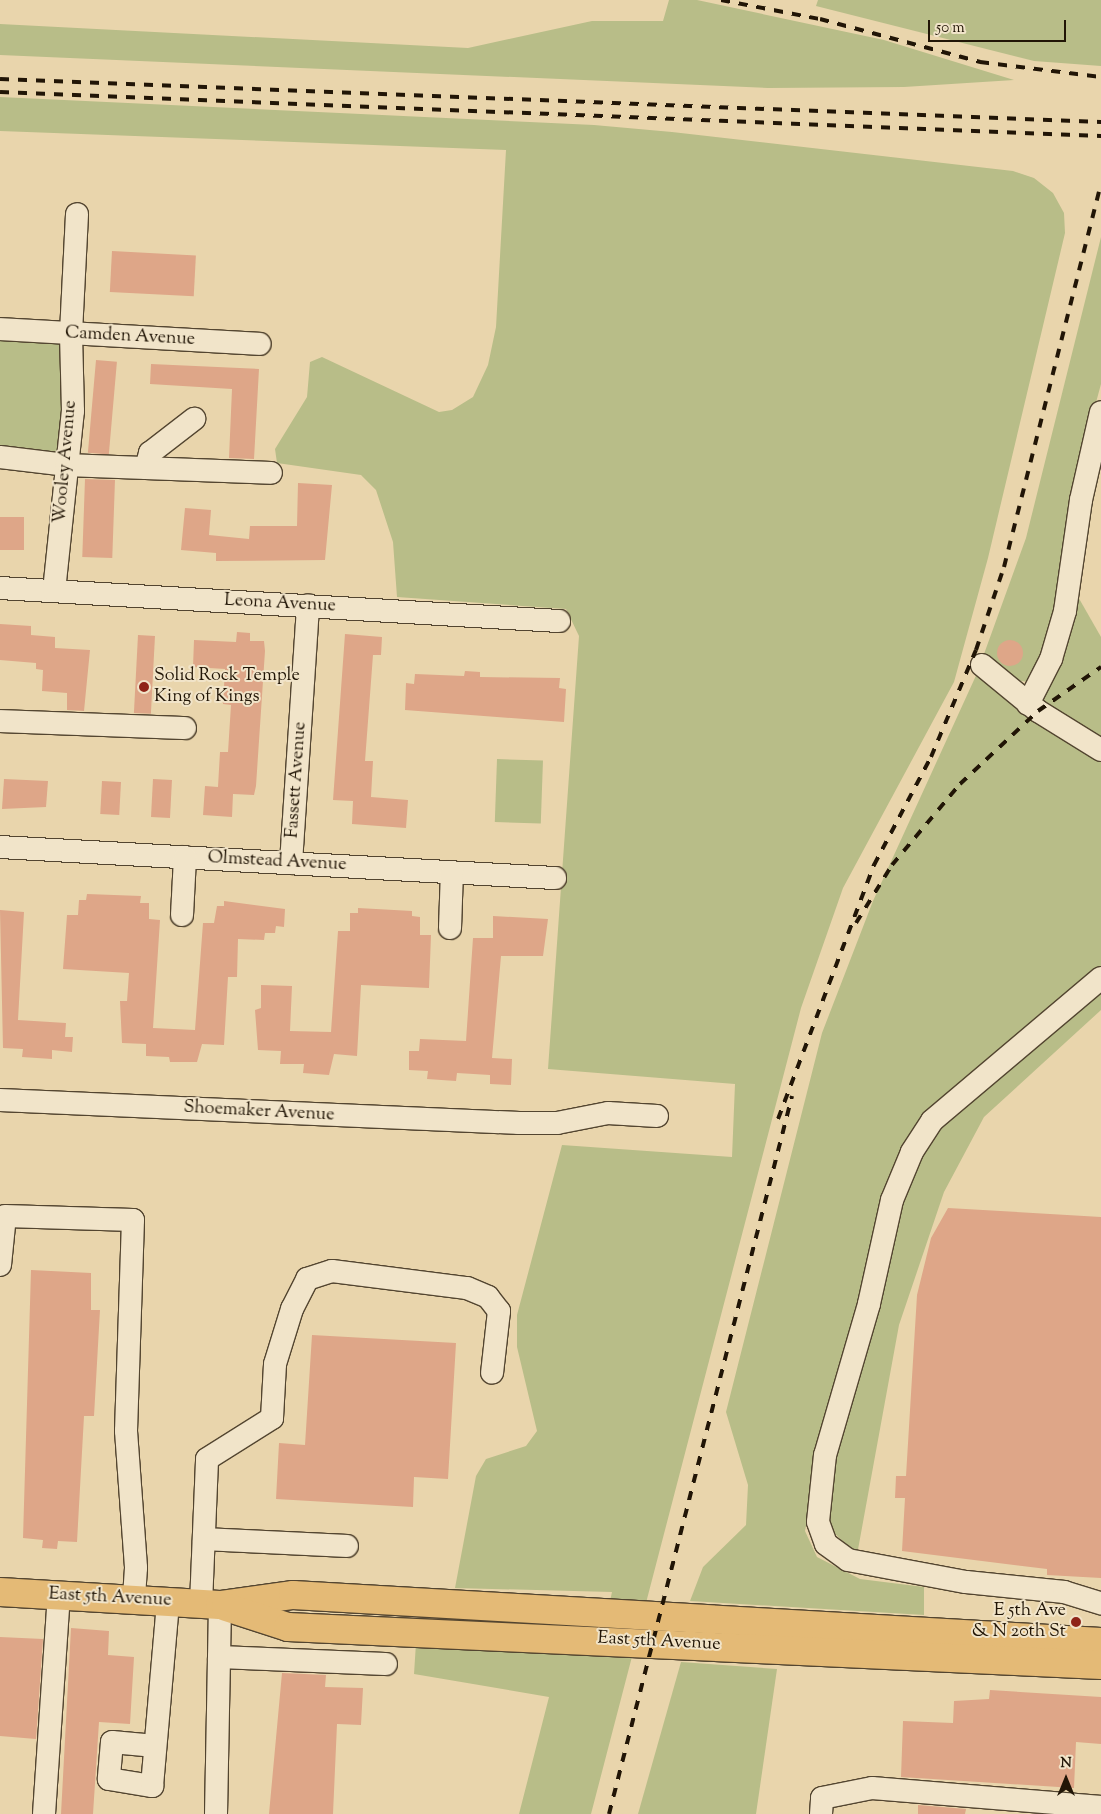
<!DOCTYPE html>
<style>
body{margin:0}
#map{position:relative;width:1101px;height:1814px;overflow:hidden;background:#e9d5ac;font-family:"Sorts Mill Goudy",serif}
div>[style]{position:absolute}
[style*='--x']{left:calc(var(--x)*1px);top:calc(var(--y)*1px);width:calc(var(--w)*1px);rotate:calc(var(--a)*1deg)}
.green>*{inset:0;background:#b8bd88;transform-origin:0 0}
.building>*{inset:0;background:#dea688;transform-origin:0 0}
.round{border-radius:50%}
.roads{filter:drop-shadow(1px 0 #534530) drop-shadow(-1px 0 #534530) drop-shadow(0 1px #534530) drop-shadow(0 -1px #534530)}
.minor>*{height:22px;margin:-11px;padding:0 11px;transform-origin:11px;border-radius:11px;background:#f1e4c9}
.major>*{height:28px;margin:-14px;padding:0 14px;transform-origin:14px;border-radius:14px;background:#e4ba76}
.rail>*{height:4px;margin-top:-2px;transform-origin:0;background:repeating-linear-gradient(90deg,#211506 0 9px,transparent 0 18px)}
.dots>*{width:14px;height:14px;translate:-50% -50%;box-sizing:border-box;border:2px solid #f1e4c9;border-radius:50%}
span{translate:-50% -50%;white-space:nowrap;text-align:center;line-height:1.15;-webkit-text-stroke:4px #f1e4c9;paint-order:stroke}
.street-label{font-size:18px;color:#211506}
.poi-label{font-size:18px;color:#211506}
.left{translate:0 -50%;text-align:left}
.right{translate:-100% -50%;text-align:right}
.north{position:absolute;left:1041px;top:1754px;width:50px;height:50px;-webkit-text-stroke:4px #f1e4c9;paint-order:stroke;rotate:0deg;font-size:14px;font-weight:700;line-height:20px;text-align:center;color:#211506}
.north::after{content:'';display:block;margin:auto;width:18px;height:22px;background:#211506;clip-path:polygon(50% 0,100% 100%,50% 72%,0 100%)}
.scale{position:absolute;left:928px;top:20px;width:138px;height:22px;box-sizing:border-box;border:2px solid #211506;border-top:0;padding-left:6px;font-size:15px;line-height:18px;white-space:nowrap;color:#211506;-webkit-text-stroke:4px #f1e4c9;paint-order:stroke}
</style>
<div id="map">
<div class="green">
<i style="clip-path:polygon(669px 0,697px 0,884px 40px,1014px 80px,904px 87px,768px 88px,0 55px,0 24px,468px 48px,592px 21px,663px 21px)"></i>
<i style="clip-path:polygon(818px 0,1101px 0,1101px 66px,1034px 61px,816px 6px)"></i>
<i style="clip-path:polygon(0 97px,594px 125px,672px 132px,1013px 171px,1034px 178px,1053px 193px,1064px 213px,1065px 233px,988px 558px,954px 682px,843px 888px,801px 1008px,591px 1814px,519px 1814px,549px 1697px,414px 1674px,416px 1643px,598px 1656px,612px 1592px,455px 1588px,476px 1476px,486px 1459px,526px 1446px,537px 1431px,517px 1347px,517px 1315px,562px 1145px,732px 1157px,735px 1084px,548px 1069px,579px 636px,566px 609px,397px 597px,393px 542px,376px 490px,361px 475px,277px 463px,275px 449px,307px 397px,310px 362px,322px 357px,439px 412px,452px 410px,473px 397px,488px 365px,496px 327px,506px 150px,0 131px)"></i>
<i style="clip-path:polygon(1101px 237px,1101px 384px,1081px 458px,1057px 608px,1036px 670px,1028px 682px,1008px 679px,984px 654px,1026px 538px)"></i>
<i style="clip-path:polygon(0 339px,68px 343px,62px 448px,53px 457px,0 453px)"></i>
<i style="clip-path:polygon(1077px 595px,1101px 637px,1101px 738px,1042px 704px)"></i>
<i style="clip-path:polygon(979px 669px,1101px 756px,1101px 1010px,984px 1117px,944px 1192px,899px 1325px,857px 1555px,829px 1528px,827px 1425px,805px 1531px,817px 1557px,860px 1579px,924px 1587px,924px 1615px,690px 1601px,703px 1567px,746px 1525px,748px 1485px,726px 1412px,822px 1033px,873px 901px)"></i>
<i style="left:497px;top:759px;width:46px;height:63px;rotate:2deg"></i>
<i style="clip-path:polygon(681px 1662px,777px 1669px,756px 1814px,638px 1814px)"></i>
</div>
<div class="building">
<i style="left:112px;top:251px;width:84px;height:41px;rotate:3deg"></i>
<i style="left:96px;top:360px;width:21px;height:93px;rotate:5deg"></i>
<i style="clip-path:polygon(151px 364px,259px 369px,254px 459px,229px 458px,232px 389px,150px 384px)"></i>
<i style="left:85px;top:479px;width:30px;height:78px;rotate:2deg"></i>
<i style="clip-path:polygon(298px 483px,332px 485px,325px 560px,216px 561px,216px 553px,181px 550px,185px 508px,211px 510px,209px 535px,249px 539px,250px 526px,297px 526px)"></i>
<i style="left:0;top:517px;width:24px;height:33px"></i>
<i style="clip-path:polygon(0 624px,31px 626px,31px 635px,55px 637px,55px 648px,90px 650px,84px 711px,67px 710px,67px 693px,42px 691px,43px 670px,36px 669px,36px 663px,0 660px)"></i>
<i style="clip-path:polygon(237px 632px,250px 633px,250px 641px,264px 641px,265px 651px,256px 786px,254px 795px,233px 794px,232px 817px,203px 815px,205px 786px,218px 787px,220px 752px,228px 752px,231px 705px,223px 704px,225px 669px,193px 667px,194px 640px,236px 642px)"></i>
<i style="clip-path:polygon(345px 634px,382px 637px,381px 655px,373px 655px,365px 761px,373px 761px,371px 797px,408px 800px,406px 828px,352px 824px,353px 801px,333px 800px)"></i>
<i style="left:138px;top:635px;width:17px;height:78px;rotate:3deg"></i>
<i class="round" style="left:997px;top:640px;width:26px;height:26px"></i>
<i style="clip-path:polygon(465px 671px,480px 672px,480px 677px,560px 678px,559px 688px,566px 689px,564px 722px,405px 710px,406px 683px,414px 684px,415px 674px,464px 676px)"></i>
<i style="clip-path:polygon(4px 779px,48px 781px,46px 807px,2px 809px)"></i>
<i style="left:153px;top:779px;width:19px;height:38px;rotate:3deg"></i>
<i style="left:102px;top:781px;width:19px;height:33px;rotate:3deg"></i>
<i style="clip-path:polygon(87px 894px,141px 896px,140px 903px,149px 903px,149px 919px,160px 920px,153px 1028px,195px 1030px,203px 923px,214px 923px,217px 906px,224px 906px,224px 901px,285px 909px,284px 927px,276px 926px,275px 933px,265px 933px,264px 940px,238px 939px,237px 977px,228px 977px,224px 1045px,202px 1044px,197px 1062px,170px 1062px,169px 1057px,146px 1056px,146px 1044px,122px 1043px,120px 1001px,127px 1001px,129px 973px,63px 969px,67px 915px,78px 915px,79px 900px,86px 900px)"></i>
<i style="clip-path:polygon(358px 908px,412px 911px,412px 916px,420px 917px,420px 935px,431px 935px,429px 988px,361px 985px,357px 1056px,334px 1054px,329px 1075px,303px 1073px,304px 1064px,280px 1064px,281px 1051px,258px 1050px,255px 1010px,261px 1008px,261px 985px,292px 986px,290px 1031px,331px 1032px,338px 931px,350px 931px,350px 913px,358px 913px)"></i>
<i style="clip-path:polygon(0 910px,24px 912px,18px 1020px,66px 1023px,65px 1037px,73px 1037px,72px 1052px,52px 1050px,52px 1059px,22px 1057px,23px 1049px,3px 1048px)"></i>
<i style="clip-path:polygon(493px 916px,548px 919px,543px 956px,501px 956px,492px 1058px,512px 1059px,511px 1085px,490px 1084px,490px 1075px,457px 1073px,456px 1081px,427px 1079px,428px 1071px,409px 1070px,409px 1051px,419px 1051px,420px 1039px,466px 1041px,473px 938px,493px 938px)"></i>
<i style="clip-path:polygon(948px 1208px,1101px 1217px,1101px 1578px,1047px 1575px,1047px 1569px,902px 1551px,905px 1498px,895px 1498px,896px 1476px,906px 1476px,917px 1295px,931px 1238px)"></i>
<i style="clip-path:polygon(31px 1270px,91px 1273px,91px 1310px,100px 1310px,94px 1416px,84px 1416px,77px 1542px,58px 1541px,57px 1549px,42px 1548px,43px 1540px,23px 1538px)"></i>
<i style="clip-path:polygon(312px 1335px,456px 1343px,448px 1479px,414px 1477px,413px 1507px,276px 1499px,279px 1443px,305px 1445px)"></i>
<i style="clip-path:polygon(71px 1628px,109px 1631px,108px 1655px,134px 1657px,130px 1724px,99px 1722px,93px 1814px,61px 1814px)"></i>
<i style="clip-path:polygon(0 1637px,43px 1639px,36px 1739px,0 1736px)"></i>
<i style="clip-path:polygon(282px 1673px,326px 1675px,325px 1687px,363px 1688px,361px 1725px,337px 1724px,333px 1814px,269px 1814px)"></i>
<i style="clip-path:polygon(990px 1690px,1101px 1697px,1101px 1744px,1076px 1742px,1074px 1788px,901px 1777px,903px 1721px,953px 1723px,954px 1701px,989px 1699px)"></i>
<i style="clip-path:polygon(918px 1805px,966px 1809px,965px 1814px,918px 1814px)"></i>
</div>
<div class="roads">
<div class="minor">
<i style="--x:0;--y:329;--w:260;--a:3.3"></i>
<i style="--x:0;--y:457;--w:66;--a:6.9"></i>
<i style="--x:66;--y:465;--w:205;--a:2.2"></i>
<i style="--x:146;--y:468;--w:16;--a:-75"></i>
<i style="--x:150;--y:453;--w:56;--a:-37.7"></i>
<i style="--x:0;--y:588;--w:560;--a:3.38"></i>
<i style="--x:54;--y:591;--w:181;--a:-84"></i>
<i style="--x:73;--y:411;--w:78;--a:-91.5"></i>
<i style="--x:71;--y:333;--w:119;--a:-87.1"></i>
<i style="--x:982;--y:665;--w:72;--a:39.4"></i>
<i style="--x:1038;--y:711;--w:74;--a:31.8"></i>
<i style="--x:1028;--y:704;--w:51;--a:-62.9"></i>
<i style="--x:1051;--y:659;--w:50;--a:-73.7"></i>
<i style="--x:1065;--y:611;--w:112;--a:-81.8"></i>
<i style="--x:1081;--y:500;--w:90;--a:-77.2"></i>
<i style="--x:0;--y:721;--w:185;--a:2.2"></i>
<i style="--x:0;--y:847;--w:556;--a:3.2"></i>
<i style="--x:291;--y:863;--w:258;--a:-86.2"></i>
<i style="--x:182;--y:915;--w:58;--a:-87"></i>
<i style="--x:450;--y:928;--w:56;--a:-88"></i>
<i style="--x:1101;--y:978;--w:221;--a:139.8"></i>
<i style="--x:932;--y:1121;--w:37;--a:123"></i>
<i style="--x:912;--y:1152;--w:52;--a:112.6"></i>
<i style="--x:892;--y:1200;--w:107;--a:102.5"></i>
<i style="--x:869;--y:1304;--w:157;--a:106.2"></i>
<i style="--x:825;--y:1455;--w:67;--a:96"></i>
<i style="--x:818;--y:1522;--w:23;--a:70"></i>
<i style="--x:826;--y:1544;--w:27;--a:36"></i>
<i style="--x:848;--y:1560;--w:120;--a:10.6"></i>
<i style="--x:966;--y:1582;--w:99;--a:5.8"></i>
<i style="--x:1064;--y:1592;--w:39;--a:17"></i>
<i style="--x:0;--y:1100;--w:520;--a:2.54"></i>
<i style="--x:519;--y:1123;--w:38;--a:0"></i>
<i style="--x:557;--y:1123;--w:52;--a:-11.1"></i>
<i style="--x:608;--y:1113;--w:49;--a:3.5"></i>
<i style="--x:0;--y:1265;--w:49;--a:-84.2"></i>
<i style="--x:5;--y:1216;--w:128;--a:1.8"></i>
<i style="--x:133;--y:1220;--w:211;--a:91.9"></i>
<i style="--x:126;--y:1431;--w:137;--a:85.8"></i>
<i style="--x:136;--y:1568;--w:32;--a:94"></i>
<i style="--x:204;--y:1539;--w:143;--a:2.8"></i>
<i style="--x:201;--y:1604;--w:145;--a:-87.6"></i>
<i style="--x:207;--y:1459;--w:77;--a:-32.2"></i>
<i style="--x:272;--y:1418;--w:54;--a:-86.8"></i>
<i style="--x:275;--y:1364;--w:58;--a:-72.8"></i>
<i style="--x:292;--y:1309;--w:34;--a:-63"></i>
<i style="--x:307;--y:1279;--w:26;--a:-18"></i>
<i style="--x:332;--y:1271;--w:136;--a:7.2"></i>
<i style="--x:467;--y:1288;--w:23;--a:23"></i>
<i style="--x:488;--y:1297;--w:18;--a:52"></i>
<i style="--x:499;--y:1311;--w:62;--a:96.4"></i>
<i style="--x:219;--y:1657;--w:167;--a:2.4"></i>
<i style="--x:155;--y:1746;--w:43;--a:-174.7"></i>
<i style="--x:112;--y:1742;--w:37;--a:95"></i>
<i style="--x:109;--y:1779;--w:44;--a:9.2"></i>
<i style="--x:152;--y:1786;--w:185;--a:-85"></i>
<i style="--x:44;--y:1814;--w:219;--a:-86.1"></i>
<i style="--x:216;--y:1814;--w:209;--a:-88.9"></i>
<i style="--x:821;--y:1814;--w:16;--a:-86"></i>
<i style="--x:822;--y:1798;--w:51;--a:-11.3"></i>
<i style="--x:872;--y:1788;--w:230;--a:4.7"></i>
</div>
<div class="major">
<i style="--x:0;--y:1592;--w:220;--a:3.4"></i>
<i style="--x:220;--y:1605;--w:74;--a:-7.8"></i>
<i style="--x:293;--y:1595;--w:809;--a:3.33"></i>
<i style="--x:226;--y:1607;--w:65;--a:17.9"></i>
<i style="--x:288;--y:1627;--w:814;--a:2.68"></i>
</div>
</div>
<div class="rail">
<i style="--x:721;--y:0;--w:101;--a:10.9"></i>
<i style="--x:820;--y:19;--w:166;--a:15"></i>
<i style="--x:980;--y:62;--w:122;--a:7.1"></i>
<i style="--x:0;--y:79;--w:1102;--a:2.24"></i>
<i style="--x:0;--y:92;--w:1102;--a:2.29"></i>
<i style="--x:856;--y:923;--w:68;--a:-58.2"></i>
<i style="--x:892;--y:865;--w:106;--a:-50"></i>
<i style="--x:960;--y:784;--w:107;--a:-43.1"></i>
<i style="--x:1038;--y:711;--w:77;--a:-34.9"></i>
<i style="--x:778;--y:1119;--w:272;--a:-69.3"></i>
<i style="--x:874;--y:865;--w:122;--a:-62.2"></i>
<i style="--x:931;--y:757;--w:116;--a:-67.2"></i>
<i style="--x:976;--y:650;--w:88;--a:-71.4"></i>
<i style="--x:1004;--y:567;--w:395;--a:-75.8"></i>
<i style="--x:609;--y:1814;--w:741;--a:-75.7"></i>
</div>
<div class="dots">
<i style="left:144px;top:687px;background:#8f2418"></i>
<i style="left:1076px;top:1622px;background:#8f2418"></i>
</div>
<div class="street-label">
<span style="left:130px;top:337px;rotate:3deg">Camden Avenue</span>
<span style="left:66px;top:462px;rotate:-85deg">Wooley Avenue</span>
<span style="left:280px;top:604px;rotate:3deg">Leona Avenue</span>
<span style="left:297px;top:780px;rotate:-86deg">Fassett Avenue</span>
<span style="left:277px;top:862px;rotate:3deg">Olmstead Avenue</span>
<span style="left:259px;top:1112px;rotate:3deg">Shoemaker Avenue</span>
<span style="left:110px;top:1598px;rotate:3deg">East 5th Avenue</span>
<span style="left:659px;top:1642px;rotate:3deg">East 5th Avenue</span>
</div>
<div class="poi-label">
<span class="left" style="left:154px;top:687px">Solid Rock Temple<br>King of Kings</span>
<span class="right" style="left:1066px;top:1622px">E 5th Ave<br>&amp; N 20th St</span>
</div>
<div class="north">N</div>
<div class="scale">50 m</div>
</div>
